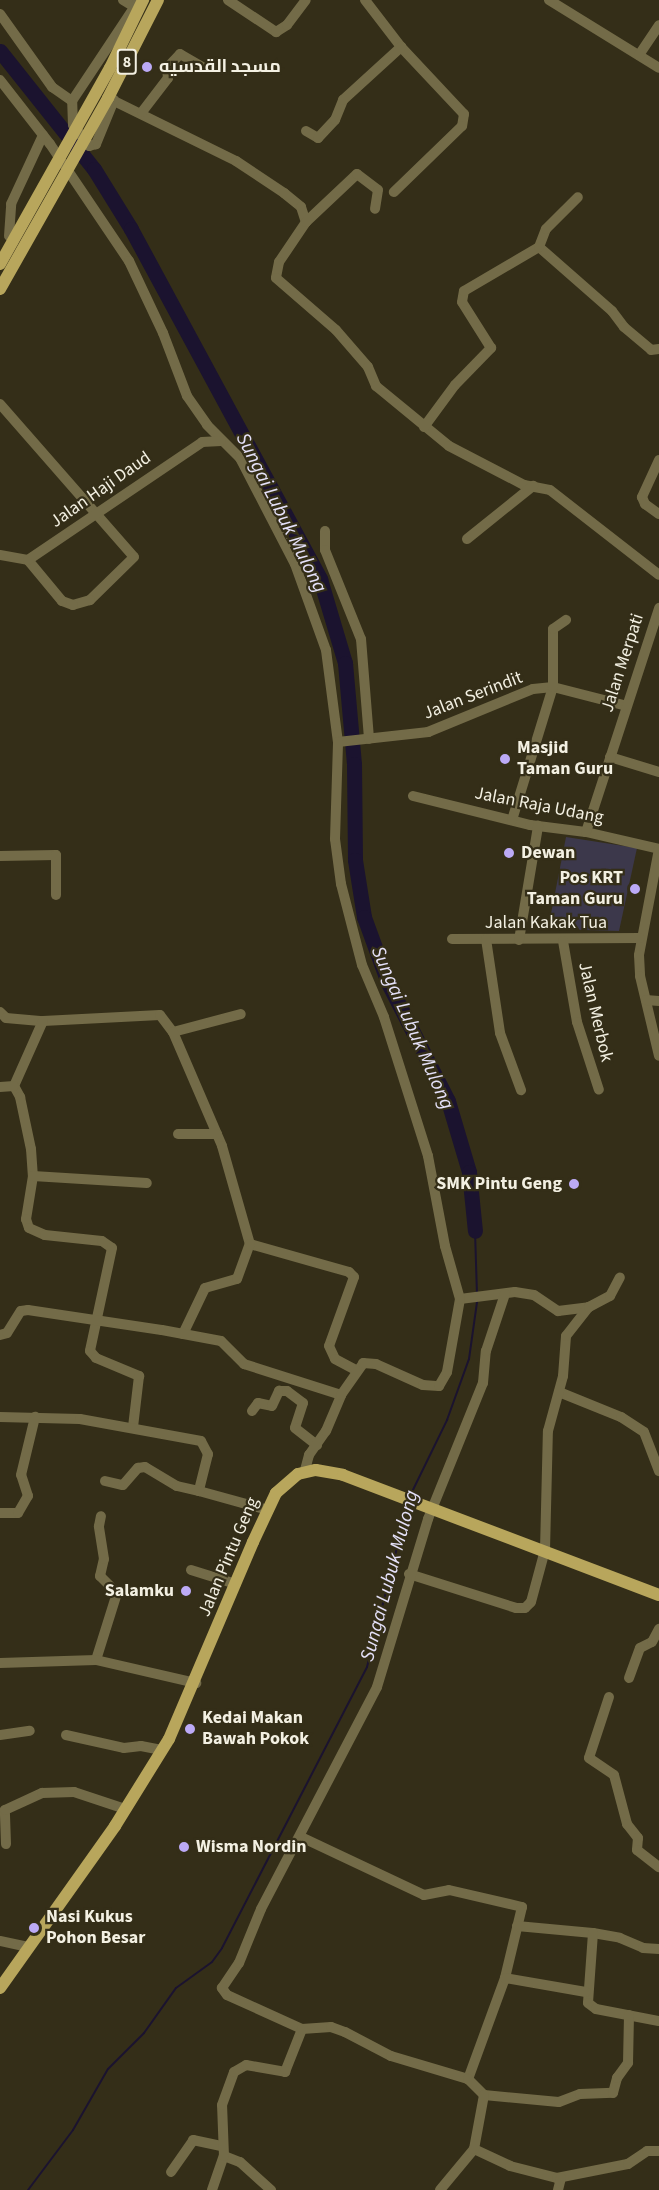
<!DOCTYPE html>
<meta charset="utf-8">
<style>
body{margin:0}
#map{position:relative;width:659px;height:2190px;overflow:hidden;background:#342e18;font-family:"Source Sans 3",Cairo,sans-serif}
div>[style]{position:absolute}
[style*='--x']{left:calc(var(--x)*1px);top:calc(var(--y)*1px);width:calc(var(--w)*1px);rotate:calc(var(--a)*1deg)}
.green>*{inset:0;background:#3c384b}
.stream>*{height:2px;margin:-1px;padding:0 1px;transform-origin:1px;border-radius:1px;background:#1b132f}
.river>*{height:15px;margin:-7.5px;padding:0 7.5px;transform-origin:7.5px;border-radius:7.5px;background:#1b132f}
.minor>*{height:10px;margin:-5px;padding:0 5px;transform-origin:5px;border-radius:5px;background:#736b48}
.major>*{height:12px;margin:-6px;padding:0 6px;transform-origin:6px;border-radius:6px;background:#b8a65c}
.dots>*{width:16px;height:16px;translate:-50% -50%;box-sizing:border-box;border:3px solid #342e18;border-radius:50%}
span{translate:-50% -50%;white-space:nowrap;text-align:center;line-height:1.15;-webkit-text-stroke:4.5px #342e18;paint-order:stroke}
.shield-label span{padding:2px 4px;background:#342e18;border:2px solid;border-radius:4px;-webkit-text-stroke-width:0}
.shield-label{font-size:16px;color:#f3f0e2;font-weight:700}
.poi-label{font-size:18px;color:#f3f0e2;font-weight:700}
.left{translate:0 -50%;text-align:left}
.right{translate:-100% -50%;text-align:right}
.street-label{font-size:18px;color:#f3f0e2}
.water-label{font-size:20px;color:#e5e1f9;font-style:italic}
</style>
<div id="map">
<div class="green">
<i style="clip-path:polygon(566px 837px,637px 848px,619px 931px,548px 929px)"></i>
</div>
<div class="stream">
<i style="--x:475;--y:1231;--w:62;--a:88.2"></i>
<i style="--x:410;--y:1496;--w:85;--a:-64"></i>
<i style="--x:447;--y:1420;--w:65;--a:-70.2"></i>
<i style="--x:469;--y:1359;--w:58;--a:-82"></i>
<i style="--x:28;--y:2190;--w:75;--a:-53.1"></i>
<i style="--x:73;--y:2130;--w:70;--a:-60.2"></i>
<i style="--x:108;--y:2069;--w:51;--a:-45"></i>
<i style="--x:144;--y:2033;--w:55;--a:-54.6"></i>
<i style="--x:176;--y:1988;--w:44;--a:-35.8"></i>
<i style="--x:212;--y:1962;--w:17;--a:-54"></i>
<i style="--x:222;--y:1948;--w:316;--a:-62.7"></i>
<i style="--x:367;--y:1667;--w:168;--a:-75.9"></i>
</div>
<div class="river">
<i style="--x:0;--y:51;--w:151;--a:51.5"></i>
<i style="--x:94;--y:169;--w:70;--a:58.3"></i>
<i style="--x:131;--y:229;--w:398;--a:61.6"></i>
<i style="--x:320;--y:579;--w:88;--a:73.4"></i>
<i style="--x:345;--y:663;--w:101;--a:84.9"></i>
<i style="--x:354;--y:764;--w:96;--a:89.4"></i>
<i style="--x:355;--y:860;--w:58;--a:81"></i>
<i style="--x:364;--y:917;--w:70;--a:70"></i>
<i style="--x:388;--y:983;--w:132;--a:63"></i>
<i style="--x:448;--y:1101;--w:74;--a:73.5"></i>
<i style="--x:469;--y:1172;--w:59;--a:84.2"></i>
</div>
<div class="minor">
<i style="--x:123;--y:0;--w:12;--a:31"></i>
<i style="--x:228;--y:0;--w:58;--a:33.7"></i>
<i style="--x:276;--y:32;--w:13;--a:-32"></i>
<i style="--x:287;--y:25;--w:31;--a:-53"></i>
<i style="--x:365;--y:0;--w:59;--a:52.5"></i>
<i style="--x:401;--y:47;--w:92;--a:46.8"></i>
<i style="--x:464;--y:114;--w:12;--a:99"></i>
<i style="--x:462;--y:126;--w:95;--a:135.9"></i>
<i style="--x:549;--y:0;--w:129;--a:31.7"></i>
<i style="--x:0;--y:14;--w:90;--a:54.5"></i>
<i style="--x:52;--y:87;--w:24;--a:35"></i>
<i style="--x:639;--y:55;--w:36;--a:-56"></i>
<i style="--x:0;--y:80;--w:81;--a:52"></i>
<i style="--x:50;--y:144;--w:141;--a:56"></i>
<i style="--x:129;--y:261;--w:80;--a:64.7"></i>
<i style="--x:163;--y:333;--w:67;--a:69.1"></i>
<i style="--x:187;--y:396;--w:35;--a:55"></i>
<i style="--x:207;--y:425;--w:47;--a:45"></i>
<i style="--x:240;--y:458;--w:119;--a:62.6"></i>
<i style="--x:295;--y:564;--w:91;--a:70.2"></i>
<i style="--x:326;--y:650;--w:93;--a:82.6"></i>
<i style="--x:338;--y:742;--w:91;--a:-6.3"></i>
<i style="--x:428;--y:732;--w:113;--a:-22.3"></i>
<i style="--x:533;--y:689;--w:20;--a:-6"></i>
<i style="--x:553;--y:687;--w:76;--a:14.4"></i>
<i style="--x:108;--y:98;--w:143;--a:26.2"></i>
<i style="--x:236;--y:161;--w:58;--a:33.7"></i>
<i style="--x:284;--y:193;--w:22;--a:39"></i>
<i style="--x:301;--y:207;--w:16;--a:72"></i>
<i style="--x:306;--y:222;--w:48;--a:124"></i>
<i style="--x:279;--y:262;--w:16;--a:101"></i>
<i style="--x:276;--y:278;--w:79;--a:40.9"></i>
<i style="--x:336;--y:330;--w:49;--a:49.1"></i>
<i style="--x:368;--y:367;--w:21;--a:67"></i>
<i style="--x:376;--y:386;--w:94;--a:39.4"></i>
<i style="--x:449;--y:446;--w:85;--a:27.5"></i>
<i style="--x:524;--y:485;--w:26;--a:11"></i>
<i style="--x:550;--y:490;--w:138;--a:37.9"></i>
<i style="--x:114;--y:100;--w:48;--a:112.2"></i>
<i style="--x:96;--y:144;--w:7;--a:164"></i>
<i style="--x:89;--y:146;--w:26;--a:-127"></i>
<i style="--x:73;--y:125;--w:24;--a:-92"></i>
<i style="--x:72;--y:101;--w:121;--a:-56.4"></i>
<i style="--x:142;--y:112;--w:43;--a:-52.6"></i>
<i style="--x:168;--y:78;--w:10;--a:-96"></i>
<i style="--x:167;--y:68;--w:19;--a:-47"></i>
<i style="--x:180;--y:54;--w:28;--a:30"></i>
<i style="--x:306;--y:131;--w:14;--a:30"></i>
<i style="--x:318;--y:138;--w:25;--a:-47"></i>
<i style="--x:335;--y:120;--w:22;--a:-68"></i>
<i style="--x:343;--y:100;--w:79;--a:-42.4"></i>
<i style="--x:306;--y:222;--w:70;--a:-43.3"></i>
<i style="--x:357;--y:174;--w:26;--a:37"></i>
<i style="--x:378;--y:190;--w:19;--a:99"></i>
<i style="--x:9;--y:236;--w:32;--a:-86"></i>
<i style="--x:11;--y:204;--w:76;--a:-65.1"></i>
<i style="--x:539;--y:247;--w:97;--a:41.2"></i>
<i style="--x:612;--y:311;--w:20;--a:53"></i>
<i style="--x:624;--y:327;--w:35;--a:40"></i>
<i style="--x:651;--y:350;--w:8;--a:-7"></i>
<i style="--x:0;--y:404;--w:203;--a:48.8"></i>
<i style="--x:134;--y:557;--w:62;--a:135.7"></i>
<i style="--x:90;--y:600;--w:18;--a:164"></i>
<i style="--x:73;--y:605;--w:12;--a:-160"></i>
<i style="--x:62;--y:601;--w:53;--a:-129.7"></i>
<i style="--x:424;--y:427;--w:52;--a:-53.6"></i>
<i style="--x:455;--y:385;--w:52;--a:-45.8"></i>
<i style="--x:491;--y:348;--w:54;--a:-122.2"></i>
<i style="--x:462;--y:302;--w:11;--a:-80"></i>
<i style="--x:464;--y:291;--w:87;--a:-30.4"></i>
<i style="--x:539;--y:247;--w:19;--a:-69"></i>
<i style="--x:546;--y:229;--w:45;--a:-45"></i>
<i style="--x:659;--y:460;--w:41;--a:114.7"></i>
<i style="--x:642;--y:497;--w:8;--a:67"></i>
<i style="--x:645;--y:504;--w:17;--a:36"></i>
<i style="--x:325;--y:531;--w:19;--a:90"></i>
<i style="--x:325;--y:550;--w:96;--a:68"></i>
<i style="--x:361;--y:639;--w:100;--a:85.4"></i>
<i style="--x:467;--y:539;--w:85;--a:-38.8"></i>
<i style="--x:0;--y:555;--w:28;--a:10"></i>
<i style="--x:28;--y:560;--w:210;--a:-34.1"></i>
<i style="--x:202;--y:442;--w:19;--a:-3"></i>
<i style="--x:610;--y:757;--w:51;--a:17"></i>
<i style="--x:413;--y:796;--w:121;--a:13.9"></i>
<i style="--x:530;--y:825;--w:56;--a:7.1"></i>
<i style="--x:586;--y:832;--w:75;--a:13.1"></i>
<i style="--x:659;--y:849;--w:108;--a:100.7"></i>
<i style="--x:639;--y:955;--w:21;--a:87"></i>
<i style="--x:640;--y:976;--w:82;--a:76.6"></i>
<i style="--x:512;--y:820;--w:139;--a:-72.9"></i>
<i style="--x:553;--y:687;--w:58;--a:-90"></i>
<i style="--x:553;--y:629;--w:16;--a:-35"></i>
<i style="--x:586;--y:832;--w:236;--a:-71.9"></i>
<i style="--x:0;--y:856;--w:56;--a:-1"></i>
<i style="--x:56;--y:855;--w:40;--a:90"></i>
<i style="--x:452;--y:939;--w:188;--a:-0.3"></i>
<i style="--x:486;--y:939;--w:95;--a:81.5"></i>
<i style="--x:500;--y:1033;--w:61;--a:69.8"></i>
<i style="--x:519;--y:940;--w:116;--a:-80.5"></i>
<i style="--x:563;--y:941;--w:82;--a:80.2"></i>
<i style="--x:577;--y:1022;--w:71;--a:72.1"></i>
<i style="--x:646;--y:1000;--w:13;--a:4"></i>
<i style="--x:0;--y:1012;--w:8;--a:45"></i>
<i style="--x:6;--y:1018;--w:37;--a:5"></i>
<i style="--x:43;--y:1021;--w:117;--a:-2.9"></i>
<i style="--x:160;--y:1015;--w:21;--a:53"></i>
<i style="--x:173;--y:1032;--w:70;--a:-14.8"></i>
<i style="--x:173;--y:1032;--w:124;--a:66.7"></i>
<i style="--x:222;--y:1146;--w:102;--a:74.1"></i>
<i style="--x:250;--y:1244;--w:103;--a:15.8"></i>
<i style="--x:349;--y:1272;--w:7;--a:45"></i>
<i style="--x:354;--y:1277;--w:73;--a:109.9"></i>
<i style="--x:329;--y:1346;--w:14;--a:65"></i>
<i style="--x:335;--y:1359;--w:24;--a:28"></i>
<i style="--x:14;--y:1086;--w:13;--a:61"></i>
<i style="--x:20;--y:1097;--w:53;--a:78.1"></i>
<i style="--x:31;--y:1149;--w:27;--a:86"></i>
<i style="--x:33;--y:1176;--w:44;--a:99.2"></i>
<i style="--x:26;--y:1219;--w:9;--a:72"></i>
<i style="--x:29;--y:1228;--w:17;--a:24"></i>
<i style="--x:45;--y:1235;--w:57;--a:6"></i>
<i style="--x:102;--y:1241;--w:12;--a:35"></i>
<i style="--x:112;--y:1248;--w:105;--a:102.1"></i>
<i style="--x:90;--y:1351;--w:9;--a:49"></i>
<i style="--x:96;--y:1358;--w:47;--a:22.7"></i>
<i style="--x:139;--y:1376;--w:51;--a:96.7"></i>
<i style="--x:14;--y:1086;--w:71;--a:-66"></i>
<i style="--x:0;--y:1087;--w:14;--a:-4"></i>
<i style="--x:178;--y:1134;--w:39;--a:0"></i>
<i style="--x:33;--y:1176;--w:114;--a:3.5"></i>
<i style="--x:460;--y:1299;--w:55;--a:-7.3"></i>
<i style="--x:515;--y:1292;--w:19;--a:9"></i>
<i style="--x:534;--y:1295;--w:29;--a:34"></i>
<i style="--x:558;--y:1311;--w:31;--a:-7"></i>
<i style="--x:183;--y:1334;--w:51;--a:-64.4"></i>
<i style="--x:205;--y:1288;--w:33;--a:-16"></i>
<i style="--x:237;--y:1279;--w:37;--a:-70"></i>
<i style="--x:0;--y:1335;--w:7;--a:-16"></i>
<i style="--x:7;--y:1333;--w:26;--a:-58"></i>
<i style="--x:21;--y:1311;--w:7;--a:-8"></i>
<i style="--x:28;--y:1310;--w:135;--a:8.5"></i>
<i style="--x:162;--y:1330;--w:60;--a:10.6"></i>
<i style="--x:221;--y:1341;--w:33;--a:45"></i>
<i style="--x:244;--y:1364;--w:102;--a:17.7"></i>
<i style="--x:559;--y:1392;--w:67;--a:22"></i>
<i style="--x:621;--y:1417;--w:27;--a:33"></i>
<i style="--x:644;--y:1432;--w:42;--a:69"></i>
<i style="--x:252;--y:1411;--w:10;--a:-53"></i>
<i style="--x:258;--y:1403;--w:14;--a:12"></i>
<i style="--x:272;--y:1406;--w:17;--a:-65"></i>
<i style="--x:279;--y:1391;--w:8;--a:0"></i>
<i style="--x:287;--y:1391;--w:20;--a:37"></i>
<i style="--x:303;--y:1403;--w:26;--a:108"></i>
<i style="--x:295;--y:1428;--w:28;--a:38"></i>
<i style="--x:0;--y:1417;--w:80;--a:1.4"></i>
<i style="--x:80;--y:1419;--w:123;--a:10.3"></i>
<i style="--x:201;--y:1441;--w:15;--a:62"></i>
<i style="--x:208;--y:1454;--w:38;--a:104"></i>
<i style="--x:199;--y:1491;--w:72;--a:15.4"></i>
<i style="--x:305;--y:1470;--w:16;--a:-75"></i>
<i style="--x:309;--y:1455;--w:29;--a:-55"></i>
<i style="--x:326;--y:1431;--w:39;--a:-67"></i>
<i style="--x:341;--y:1395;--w:39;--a:-55"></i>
<i style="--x:363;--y:1363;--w:13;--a:4"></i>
<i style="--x:376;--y:1364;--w:51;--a:24.1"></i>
<i style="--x:423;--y:1385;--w:16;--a:4"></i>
<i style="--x:439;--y:1386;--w:16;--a:-60"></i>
<i style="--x:447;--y:1372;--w:74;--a:-79.9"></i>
<i style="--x:460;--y:1299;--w:55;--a:-105.8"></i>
<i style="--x:445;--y:1246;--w:92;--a:-100.7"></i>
<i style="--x:428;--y:1156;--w:146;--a:-107.6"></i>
<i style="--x:384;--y:1017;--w:56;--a:-112.9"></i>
<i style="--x:362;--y:965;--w:84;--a:-104.5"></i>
<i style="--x:341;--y:884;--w:45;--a:-97.6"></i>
<i style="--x:335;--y:839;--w:97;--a:-88.2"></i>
<i style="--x:105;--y:1481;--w:18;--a:13"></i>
<i style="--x:123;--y:1485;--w:23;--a:-49"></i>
<i style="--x:138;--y:1468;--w:7;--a:-8"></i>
<i style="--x:145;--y:1467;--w:37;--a:31"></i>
<i style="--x:177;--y:1486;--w:23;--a:13"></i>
<i style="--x:0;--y:1513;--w:18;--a:0"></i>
<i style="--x:18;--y:1513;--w:20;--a:-60"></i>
<i style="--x:28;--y:1496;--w:22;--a:-108"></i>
<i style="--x:21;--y:1475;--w:60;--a:-76.4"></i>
<i style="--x:191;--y:1570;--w:47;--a:17.3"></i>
<i style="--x:409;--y:1574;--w:112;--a:17.6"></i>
<i style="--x:516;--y:1608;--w:9;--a:0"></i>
<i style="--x:525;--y:1608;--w:8;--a:-45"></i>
<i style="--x:531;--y:1602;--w:54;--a:-74.9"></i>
<i style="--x:545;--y:1550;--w:119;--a:-88.6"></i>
<i style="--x:548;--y:1431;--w:57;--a:-74.7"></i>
<i style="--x:563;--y:1376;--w:40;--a:-85.7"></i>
<i style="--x:566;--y:1336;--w:37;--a:-52"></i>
<i style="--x:589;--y:1307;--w:24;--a:-28"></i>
<i style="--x:610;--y:1296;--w:21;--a:-62"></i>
<i style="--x:96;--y:1660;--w:70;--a:-72.6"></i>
<i style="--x:117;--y:1593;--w:24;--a:-135"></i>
<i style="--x:100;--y:1576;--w:17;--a:-77"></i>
<i style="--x:104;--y:1559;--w:33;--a:-99"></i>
<i style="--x:99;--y:1526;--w:10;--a:-79"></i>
<i style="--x:0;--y:1663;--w:96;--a:-1.8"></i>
<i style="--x:96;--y:1660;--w:103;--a:13"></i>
<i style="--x:629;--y:1678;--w:32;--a:-70"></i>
<i style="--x:640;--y:1648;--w:13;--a:-27"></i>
<i style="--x:652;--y:1642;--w:15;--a:-62"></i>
<i style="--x:609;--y:1697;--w:64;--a:108.2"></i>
<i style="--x:589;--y:1758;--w:30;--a:34"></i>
<i style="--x:614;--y:1775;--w:51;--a:75.1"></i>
<i style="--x:627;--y:1824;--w:18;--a:52"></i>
<i style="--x:638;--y:1838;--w:12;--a:95"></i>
<i style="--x:637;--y:1850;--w:28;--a:38"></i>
<i style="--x:0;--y:1735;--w:30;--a:-8"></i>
<i style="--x:66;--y:1735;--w:59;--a:12.6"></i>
<i style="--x:124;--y:1748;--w:17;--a:-7"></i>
<i style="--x:141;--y:1746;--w:21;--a:11"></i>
<i style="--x:301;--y:1837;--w:136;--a:25.2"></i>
<i style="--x:424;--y:1895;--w:25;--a:-11"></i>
<i style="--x:449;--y:1890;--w:75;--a:13.1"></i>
<i style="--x:522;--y:1907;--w:73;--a:103.5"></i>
<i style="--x:505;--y:1978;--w:108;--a:110.1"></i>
<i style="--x:6;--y:1844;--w:34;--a:-92"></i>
<i style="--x:5;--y:1810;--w:41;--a:-24.7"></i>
<i style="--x:42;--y:1793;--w:32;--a:-2"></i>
<i style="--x:74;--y:1792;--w:54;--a:18.4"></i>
<i style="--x:517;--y:1926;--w:76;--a:5.3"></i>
<i style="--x:593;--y:1933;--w:27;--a:10"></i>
<i style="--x:620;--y:1938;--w:25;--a:23"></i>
<i style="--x:643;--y:1948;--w:16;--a:4"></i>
<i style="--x:593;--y:1933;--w:70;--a:94.1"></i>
<i style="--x:588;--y:2003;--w:10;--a:37"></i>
<i style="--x:596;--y:2009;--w:64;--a:10.8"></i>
<i style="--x:0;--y:1941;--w:30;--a:12"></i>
<i style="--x:505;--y:1978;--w:82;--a:9.8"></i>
<i style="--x:302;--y:2029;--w:82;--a:-155.6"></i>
<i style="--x:227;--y:1995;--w:9;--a:-126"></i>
<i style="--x:222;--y:1988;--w:30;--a:-56"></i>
<i style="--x:239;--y:1963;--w:58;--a:-67.8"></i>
<i style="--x:261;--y:1909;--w:250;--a:-62.4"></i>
<i style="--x:377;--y:1687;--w:176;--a:-73.1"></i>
<i style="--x:428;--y:1519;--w:147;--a:-68"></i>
<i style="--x:483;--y:1383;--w:32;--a:-85"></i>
<i style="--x:486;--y:1351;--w:60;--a:-71.6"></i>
<i style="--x:474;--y:2149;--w:40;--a:25"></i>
<i style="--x:510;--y:2166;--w:49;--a:14.3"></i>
<i style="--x:557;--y:2178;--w:72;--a:-11.2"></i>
<i style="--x:628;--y:2164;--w:23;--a:-34"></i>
<i style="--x:647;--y:2151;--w:12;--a:0"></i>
<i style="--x:224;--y:2156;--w:17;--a:21"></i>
<i style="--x:240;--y:2162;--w:42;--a:42.1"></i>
<i style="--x:171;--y:2172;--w:39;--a:-55"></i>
<i style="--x:193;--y:2140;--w:30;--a:12"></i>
<i style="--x:212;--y:2190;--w:36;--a:-71"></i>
<i style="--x:224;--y:2156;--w:51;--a:-92.2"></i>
<i style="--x:222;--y:2105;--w:35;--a:-70"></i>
<i style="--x:234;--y:2072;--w:14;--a:-30"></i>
<i style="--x:246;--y:2065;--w:40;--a:10"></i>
<i style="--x:285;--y:2072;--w:46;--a:-68.4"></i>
<i style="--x:302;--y:2029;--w:29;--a:-4"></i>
<i style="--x:331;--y:2027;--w:15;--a:20"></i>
<i style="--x:345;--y:2032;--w:52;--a:27.6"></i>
<i style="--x:391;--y:2056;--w:80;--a:16.6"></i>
<i style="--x:468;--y:2079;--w:23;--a:45"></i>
<i style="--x:484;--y:2095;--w:75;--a:5.3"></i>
<i style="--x:559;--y:2102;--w:22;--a:-21"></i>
<i style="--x:580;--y:2094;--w:33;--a:-2"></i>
<i style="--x:613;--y:2093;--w:16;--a:-75"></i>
<i style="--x:617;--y:2078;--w:19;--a:-54"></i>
<i style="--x:628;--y:2063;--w:48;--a:-88.8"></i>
<i style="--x:440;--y:2190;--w:53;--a:-50.3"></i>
<i style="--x:474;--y:2149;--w:55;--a:-79.5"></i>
<i style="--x:558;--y:2190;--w:12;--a:-76"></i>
</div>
<div class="major">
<i style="--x:0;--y:264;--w:225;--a:-60.7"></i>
<i style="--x:110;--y:68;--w:76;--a:-64.1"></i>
<i style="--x:0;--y:289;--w:219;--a:-60.5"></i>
<i style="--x:108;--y:98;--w:110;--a:-63"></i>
<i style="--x:0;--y:1988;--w:199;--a:-54.6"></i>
<i style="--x:115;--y:1826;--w:102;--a:-58.2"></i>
<i style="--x:169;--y:1739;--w:214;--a:-66.9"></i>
<i style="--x:253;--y:1542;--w:54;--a:-64.9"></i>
<i style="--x:276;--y:1493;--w:29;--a:-41"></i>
<i style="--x:298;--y:1474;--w:18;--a:-13"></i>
<i style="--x:316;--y:1470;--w:27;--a:10"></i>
<i style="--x:343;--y:1475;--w:338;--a:20.8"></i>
</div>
<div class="dots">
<i style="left:147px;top:67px;background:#bcaaf6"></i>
<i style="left:505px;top:759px;background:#bcaaf6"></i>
<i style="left:509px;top:853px;background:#bcaaf6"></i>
<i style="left:635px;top:889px;background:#bcaaf6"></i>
<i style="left:574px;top:1184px;background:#bcaaf6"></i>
<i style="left:186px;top:1591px;background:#bcaaf6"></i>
<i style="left:190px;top:1729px;background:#bcaaf6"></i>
<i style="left:184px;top:1847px;background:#bcaaf6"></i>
<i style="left:34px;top:1928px;background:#bcaaf6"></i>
</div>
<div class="shield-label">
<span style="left:127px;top:62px">8</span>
</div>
<div class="poi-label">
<span class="left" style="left:159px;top:67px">مسجد القدسيه</span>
<span class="left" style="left:517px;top:759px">Masjid<br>Taman Guru</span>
<span class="left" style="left:521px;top:853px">Dewan</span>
<span class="right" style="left:623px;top:889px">Pos KRT<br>Taman Guru</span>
<span class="right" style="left:562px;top:1184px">SMK Pintu Geng</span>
<span class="right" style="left:174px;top:1591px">Salamku</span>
<span class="left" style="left:202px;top:1729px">Kedai Makan<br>Bawah Pokok</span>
<span class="left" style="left:196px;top:1847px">Wisma Nordin</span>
<span class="left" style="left:46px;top:1928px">Nasi Kukus<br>Pohon Besar</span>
</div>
<div class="street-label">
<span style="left:101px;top:490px;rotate:-35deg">Jalan Haji Daud</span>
<span style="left:623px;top:663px;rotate:-72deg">Jalan Merpati</span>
<span style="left:473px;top:696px;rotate:-21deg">Jalan Serindit</span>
<span style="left:539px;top:806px;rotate:11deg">Jalan Raja Udang</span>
<span style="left:546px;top:923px">Jalan Kakak Tua</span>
<span style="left:595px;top:1012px;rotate:77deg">Jalan Merbok</span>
<span style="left:229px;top:1557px;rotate:-67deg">Jalan Pintu Geng</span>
</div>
<div class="water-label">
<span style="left:281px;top:513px;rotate:63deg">Sungai Lubuk Mulong</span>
<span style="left:412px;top:1028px;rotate:66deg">Sungai Lubuk Mulong</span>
<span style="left:390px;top:1576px;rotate:-75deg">Sungai Lubuk Mulong</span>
</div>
</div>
